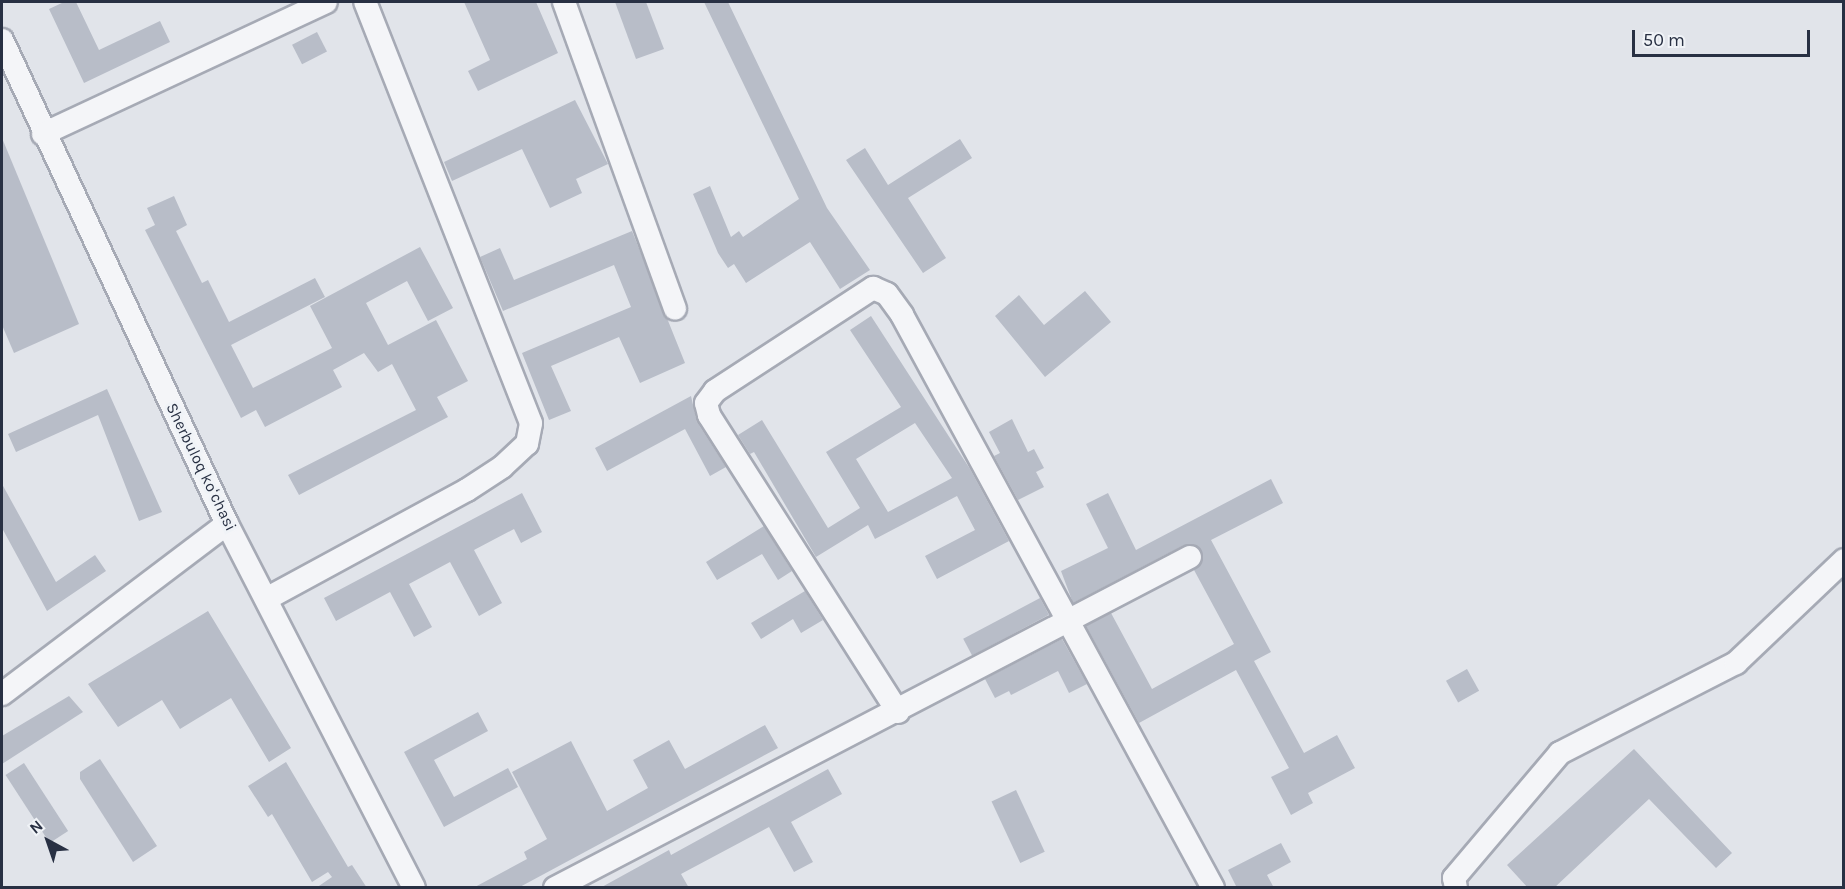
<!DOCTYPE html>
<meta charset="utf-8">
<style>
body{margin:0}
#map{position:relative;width:1845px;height:889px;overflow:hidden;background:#e1e4ea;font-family:Karla,sans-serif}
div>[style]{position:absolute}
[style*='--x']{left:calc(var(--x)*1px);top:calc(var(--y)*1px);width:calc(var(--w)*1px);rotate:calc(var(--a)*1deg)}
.building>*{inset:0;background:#b8bdc8;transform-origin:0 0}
.roads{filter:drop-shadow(2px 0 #a6aab5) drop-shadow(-2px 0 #a6aab5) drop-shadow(0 2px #a6aab5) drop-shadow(0 -2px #a6aab5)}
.minor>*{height:22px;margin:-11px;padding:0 11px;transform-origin:11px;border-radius:11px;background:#f4f5f8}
span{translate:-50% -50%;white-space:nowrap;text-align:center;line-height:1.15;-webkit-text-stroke:6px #f0f3f7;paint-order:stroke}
.street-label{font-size:16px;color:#283043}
.frame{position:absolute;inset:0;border:3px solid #283043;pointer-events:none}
.north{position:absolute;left:18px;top:811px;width:60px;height:60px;-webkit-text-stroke:4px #f0f3f7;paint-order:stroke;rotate:320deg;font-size:16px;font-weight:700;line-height:24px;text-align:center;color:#283043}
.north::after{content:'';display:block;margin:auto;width:21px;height:27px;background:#283043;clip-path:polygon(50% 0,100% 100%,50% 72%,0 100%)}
.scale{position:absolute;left:1632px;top:30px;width:178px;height:27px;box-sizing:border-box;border:3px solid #283043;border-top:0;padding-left:8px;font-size:18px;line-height:21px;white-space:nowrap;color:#283043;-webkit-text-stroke:4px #f0f3f7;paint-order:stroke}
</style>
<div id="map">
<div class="building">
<i style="clip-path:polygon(64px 2px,76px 2px,99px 50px,160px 21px,170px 42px,84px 83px,49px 9px)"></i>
<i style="clip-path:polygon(464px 2px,536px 2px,558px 53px,478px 91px,468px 71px,490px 60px)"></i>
<i style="clip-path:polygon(615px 2px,646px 2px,664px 49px,636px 59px)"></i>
<i style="clip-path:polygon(704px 2px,728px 2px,827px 208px,870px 270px,840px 289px,810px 242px,746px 283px,734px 264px,728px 268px,718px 253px,693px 194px,710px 186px,731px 237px,739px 231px,743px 237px,799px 199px)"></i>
<i style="left:317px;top:32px;width:22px;height:28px;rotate:63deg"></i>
<i style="clip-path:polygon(575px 100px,608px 164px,576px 179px,582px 193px,550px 208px,522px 149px,452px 181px,444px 162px)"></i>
<i style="clip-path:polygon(2px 138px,79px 324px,14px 353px,2px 325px)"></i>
<i style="clip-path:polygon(960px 139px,972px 158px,908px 198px,946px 258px,923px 273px,846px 160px,865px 148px,888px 185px)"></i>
<i style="clip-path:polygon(174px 196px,187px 225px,176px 231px,202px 283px,208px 280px,229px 322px,315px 278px,325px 297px,231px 345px,253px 388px,332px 348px,310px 306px,420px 247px,453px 308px,428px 321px,407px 281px,366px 303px,388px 345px,436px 320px,468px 381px,437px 397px,448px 417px,299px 495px,288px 475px,416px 410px,392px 364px,378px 372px,364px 353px,333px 370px,342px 387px,265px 427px,256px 410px,241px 418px,145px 230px,155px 225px,147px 208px)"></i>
<i style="clip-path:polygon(632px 231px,685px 363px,640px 383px,619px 337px,551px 366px,571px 411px,549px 420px,522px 353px,631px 307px,614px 265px,503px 311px,480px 257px,500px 248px,514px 280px)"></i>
<i style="clip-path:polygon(1085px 291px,1111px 322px,1045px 377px,995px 316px,1019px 295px,1044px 325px)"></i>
<i style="clip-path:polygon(evenodd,871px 316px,970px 469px,1009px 541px,937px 579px,925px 556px,975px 530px,957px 496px,875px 539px,868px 525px,816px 557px,754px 452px,750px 454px,738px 435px,762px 420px,828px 528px,860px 508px,826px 452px,901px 407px,850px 330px,871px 316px,915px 423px,952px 478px,888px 512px,856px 459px,915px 423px)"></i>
<i style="clip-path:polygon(107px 389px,162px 512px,139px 521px,98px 415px,16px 452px,8px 434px)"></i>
<i style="clip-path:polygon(691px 396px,697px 422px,726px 467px,710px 476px,685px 429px,607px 471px,595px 448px)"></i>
<i style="clip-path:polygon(1012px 419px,1028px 452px,1034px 449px,1044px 468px,1036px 472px,1044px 487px,1018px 500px,994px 456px,1000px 453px,989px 432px)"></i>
<i style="clip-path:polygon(1271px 479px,1283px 503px,1211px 540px,1271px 652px,1254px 661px,1304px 753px,1337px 735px,1355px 768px,1308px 793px,1313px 803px,1291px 815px,1271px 777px,1289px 768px,1236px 670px,1139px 723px,1086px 626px,1111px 613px,1152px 689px,1234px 644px,1194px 570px,1203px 558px,1198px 546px,1184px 545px,1073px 603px,1061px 571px,1108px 548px,1086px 504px,1108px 493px,1136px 550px)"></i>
<i style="clip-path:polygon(2px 484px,56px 582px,95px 555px,106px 571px,47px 611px,2px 528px)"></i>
<i style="clip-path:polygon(522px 493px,542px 532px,521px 543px,514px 529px,474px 550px,502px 603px,479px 616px,450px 562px,409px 584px,432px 627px,414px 637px,390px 592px,336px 621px,324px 598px)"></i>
<i style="clip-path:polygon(764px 526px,792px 571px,778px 580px,762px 554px,717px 580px,706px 562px)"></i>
<i style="clip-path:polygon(805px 591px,823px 620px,801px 633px,793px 619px,761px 639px,751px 623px)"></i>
<i style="left:1040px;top:598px;width:19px;height:87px;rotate:62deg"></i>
<i style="clip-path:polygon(208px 611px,291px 748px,269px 762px,231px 698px,180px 729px,162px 700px,118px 727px,88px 684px)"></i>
<i style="clip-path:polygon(1062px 639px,1087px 684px,1069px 693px,1058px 671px,1011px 695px,1009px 691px,995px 698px,985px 679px)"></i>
<i style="left:1467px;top:669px;width:25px;height:24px;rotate:61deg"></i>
<i style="clip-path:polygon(69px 696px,83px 712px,2px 764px,2px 736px)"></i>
<i style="clip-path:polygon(478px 712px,488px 731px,434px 760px,454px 797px,508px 768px,518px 787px,444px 827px,404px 752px)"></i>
<i style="clip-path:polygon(765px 725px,778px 748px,518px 888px,473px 888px,527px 859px,524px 852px,547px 839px,512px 772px,571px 741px,607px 811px,648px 788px,633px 760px,669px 740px,685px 769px)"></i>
<i style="clip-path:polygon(1634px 749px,1732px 853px,1716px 868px,1649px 799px,1554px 888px,1528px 888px,1507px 865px)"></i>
<i style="clip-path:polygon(100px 759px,157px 846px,133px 862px,80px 779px,80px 772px)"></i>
<i style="clip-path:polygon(286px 762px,348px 867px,352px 865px,367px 888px,316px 888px,332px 877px,328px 872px,312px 882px,272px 814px,268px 817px,248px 786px)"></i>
<i style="left:24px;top:763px;width:81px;height:22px;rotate:57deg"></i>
<i style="clip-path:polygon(828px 769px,842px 794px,791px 822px,813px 862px,794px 872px,769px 827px,681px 874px,689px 888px,600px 888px,669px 850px,671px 855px)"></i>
<i style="left:1016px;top:790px;width:68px;height:27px;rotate:65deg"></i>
<i style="clip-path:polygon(1281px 843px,1291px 862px,1267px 875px,1274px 888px,1237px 888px,1228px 870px)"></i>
</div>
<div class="roads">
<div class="minor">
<i style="--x:564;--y:2;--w:326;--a:70.1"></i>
<i style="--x:2;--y:40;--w:534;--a:65.07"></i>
<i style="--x:227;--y:524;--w:409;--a:62.8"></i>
<i style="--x:43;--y:134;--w:312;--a:-25"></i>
<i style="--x:268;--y:598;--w:226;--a:-28.5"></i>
<i style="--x:467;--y:490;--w:42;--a:-33.3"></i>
<i style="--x:502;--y:467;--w:34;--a:-43"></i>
<i style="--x:527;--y:444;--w:21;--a:-79"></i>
<i style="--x:531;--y:423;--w:453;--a:-111.5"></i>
<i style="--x:2;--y:694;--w:282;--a:-37.1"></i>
<i style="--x:898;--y:712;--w:352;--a:-122.5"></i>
<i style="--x:709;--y:415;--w:12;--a:-104"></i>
<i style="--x:706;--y:403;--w:15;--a:-53"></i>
<i style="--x:715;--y:391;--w:189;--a:-33.1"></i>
<i style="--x:873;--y:288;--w:15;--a:23"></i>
<i style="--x:887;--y:294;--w:26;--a:54"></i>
<i style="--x:902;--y:315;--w:652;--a:61.51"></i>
<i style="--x:555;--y:888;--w:716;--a:-27.53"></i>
<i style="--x:1456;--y:888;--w:10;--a:-101"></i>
<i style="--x:1454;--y:878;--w:164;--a:-49.7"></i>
<i style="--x:1560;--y:753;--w:198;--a:-27.1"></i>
<i style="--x:1736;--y:663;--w:149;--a:-43.6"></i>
</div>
</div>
<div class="street-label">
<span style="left:201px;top:467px;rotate:64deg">Sherbuloq koʻchasi</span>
</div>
<div class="frame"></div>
<div class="north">N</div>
<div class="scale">50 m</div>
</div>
